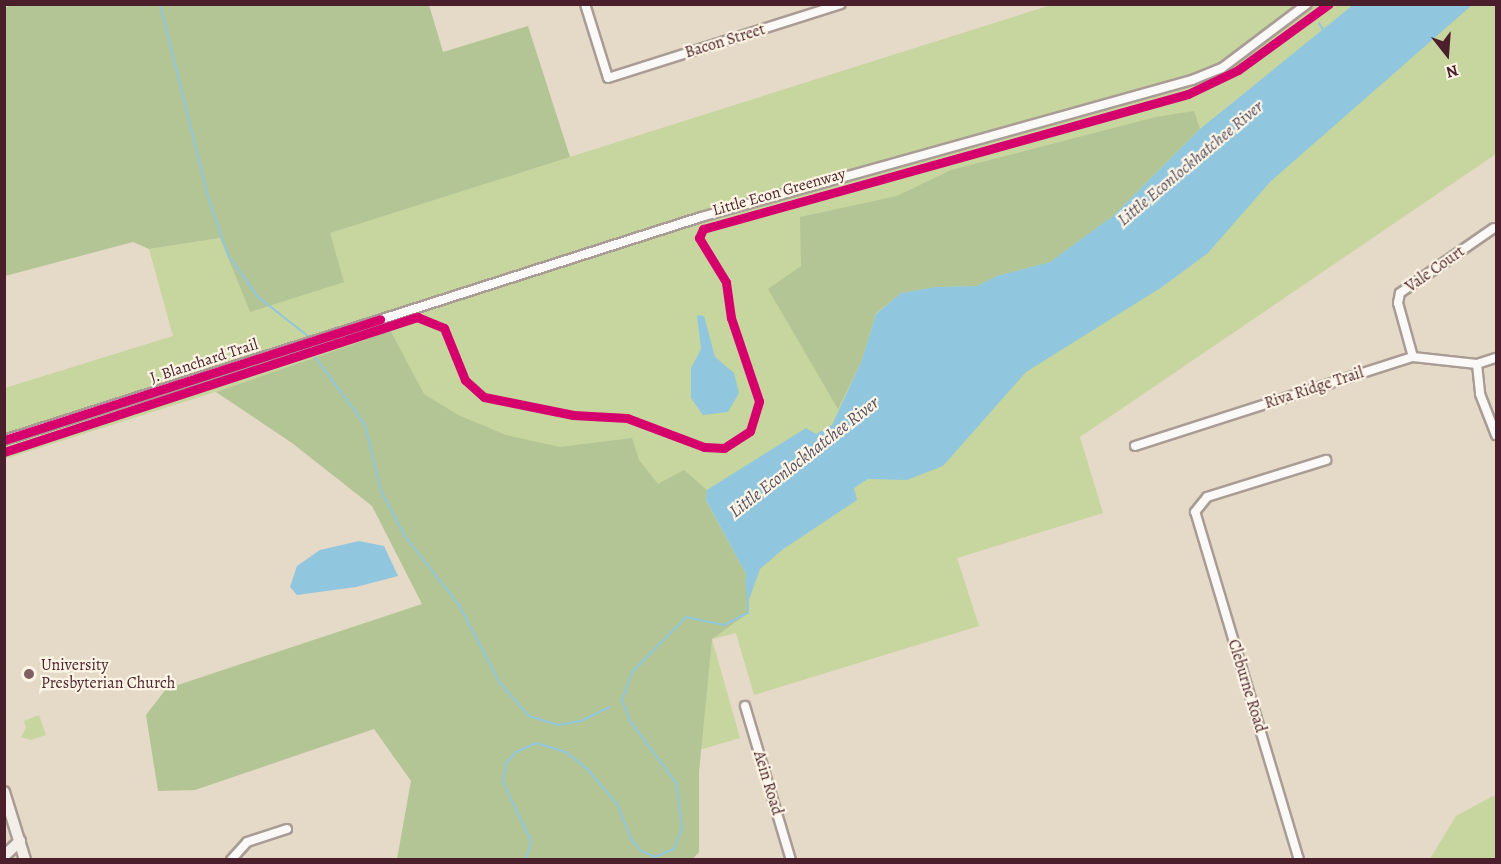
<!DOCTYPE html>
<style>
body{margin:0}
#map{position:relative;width:1501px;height:864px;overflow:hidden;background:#e5d9c8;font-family:Alegreya,serif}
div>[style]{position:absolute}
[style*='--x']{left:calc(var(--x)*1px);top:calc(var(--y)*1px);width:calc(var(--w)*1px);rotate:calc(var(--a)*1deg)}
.green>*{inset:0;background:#c7d59e}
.forest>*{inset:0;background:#b3c595}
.water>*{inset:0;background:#90c7de}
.stream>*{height:2px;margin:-1px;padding:0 1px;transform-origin:1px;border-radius:1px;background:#90c7de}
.roads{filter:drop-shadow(2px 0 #a99c94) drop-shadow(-2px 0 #a99c94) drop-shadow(0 2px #a99c94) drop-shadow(0 -2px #a99c94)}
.street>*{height:8px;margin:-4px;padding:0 4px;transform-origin:4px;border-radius:4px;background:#fbf9f7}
.secondary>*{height:10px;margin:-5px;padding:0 5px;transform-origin:5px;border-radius:5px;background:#f3efe8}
.cycleway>*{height:9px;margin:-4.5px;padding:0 4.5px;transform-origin:4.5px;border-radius:4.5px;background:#d6006c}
.dots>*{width:16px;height:16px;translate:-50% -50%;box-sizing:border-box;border:3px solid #fcf5e5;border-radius:50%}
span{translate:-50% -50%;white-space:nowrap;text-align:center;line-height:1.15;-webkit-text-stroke:4.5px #fcf5e5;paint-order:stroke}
.street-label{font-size:16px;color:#4a1f2b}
.poi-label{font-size:16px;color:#4a1f2b}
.left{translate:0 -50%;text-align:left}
.water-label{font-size:18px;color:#544f63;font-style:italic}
.frame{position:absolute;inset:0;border:6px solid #4a1f2b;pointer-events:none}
.north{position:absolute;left:1417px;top:24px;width:60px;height:60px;-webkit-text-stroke:4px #fcf5e5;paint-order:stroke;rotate:163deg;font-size:16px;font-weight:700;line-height:24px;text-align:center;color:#4a1f2b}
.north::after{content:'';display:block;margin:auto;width:21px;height:27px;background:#4a1f2b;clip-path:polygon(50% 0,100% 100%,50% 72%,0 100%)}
</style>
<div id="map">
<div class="green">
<i style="clip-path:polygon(1051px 5px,1496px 5px,1496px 154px,1080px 437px,1103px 513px,957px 558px,979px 626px,754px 695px,736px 633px,712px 639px,740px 738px,505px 807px,363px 345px,5px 459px,5px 388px,173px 336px,149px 249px,220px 238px,250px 312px,329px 233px)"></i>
<i style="clip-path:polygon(39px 715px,46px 735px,31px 740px,21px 737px,26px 728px,24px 721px)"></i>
<i style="clip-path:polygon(1493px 796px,1496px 796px,1496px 859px,1430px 859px,1456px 816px)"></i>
</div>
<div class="forest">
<i style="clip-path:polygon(12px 4px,429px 5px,443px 52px,528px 26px,570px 157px,330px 233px,344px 282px,250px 312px,220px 238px,149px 249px,133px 242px,5px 276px,4px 9px)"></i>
<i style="clip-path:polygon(1194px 111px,1200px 129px,1113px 216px,1050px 262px,997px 276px,977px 286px,936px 287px,901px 293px,876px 313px,862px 360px,838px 409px,768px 289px,801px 266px,800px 217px,897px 196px,951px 170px,1156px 117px)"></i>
<i style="clip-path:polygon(389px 328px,424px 394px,458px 415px,506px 435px,560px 447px,632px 438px,639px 460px,658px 484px,684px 470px,707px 490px,706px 501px,746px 574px,749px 600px,748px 613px,712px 639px,699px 772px,699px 852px,693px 859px,397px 859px,411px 781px,374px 729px,195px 790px,158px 791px,146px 715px,166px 689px,422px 604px,372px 506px,292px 443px,216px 392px,366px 340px)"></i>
</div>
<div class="water">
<i style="clip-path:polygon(1353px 5px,1472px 5px,1270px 182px,1208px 253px,1162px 287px,1026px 372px,943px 466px,907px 480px,868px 479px,854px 488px,857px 500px,782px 550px,760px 569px,749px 600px,746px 574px,706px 500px,707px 490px,806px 428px,816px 434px,832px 425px,862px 360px,876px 314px,901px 293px,936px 287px,977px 286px,997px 276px,1050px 262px,1113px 216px,1200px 129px)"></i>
<i style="clip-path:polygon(697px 315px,704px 316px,715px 357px,734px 373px,739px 393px,728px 412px,703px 415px,691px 398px,691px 368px,701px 349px)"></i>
<i style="clip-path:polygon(359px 541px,384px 546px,398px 576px,356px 587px,297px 595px,290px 587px,297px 566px,320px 550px)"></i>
</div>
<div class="stream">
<i style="--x:160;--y:4;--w:199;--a:76"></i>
<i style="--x:208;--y:197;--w:61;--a:71"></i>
<i style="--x:228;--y:255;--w:52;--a:54.5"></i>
<i style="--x:258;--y:297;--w:63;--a:38"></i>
<i style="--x:1319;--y:23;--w:9;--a:58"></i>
<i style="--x:315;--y:357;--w:84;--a:53.7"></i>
<i style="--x:365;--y:425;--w:68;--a:76.4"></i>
<i style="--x:381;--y:491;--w:51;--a:61.9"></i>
<i style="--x:405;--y:536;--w:88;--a:52"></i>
<i style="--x:459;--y:605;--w:88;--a:62.3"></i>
<i style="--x:500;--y:683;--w:44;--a:48.7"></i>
<i style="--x:529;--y:716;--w:30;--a:17"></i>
<i style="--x:558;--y:725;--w:23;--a:-10"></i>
<i style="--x:581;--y:721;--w:32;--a:-26"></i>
<i style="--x:526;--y:860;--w:20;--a:-75"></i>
<i style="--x:531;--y:841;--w:65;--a:-115.4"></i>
<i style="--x:503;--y:782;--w:19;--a:-81"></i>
<i style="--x:506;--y:763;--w:15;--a:-48"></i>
<i style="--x:516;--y:752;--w:22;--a:-24"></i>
<i style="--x:536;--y:743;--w:31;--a:17"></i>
<i style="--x:566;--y:752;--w:28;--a:39"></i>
<i style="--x:588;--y:770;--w:45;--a:49.5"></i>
<i style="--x:617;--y:804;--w:38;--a:68"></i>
<i style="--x:631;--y:839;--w:16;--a:50"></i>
<i style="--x:641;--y:851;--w:15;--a:23"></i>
<i style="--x:655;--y:857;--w:21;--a:-23"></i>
<i style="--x:674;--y:849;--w:22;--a:-69"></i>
<i style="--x:682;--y:828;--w:44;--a:-96.5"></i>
<i style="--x:677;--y:784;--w:79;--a:-126.7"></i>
<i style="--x:630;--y:721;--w:22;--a:-111"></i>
<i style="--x:622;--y:700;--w:30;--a:-70"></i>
<i style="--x:632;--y:672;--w:77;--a:-45.5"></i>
<i style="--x:686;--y:617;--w:39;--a:12"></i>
<i style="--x:724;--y:625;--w:27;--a:-27"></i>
<i style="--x:748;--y:613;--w:34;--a:-92"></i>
</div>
<div class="roads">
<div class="street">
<i style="--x:585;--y:4;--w:77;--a:72.7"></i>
<i style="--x:608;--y:78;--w:244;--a:-17.6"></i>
<i style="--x:1413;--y:357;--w:56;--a:-105.5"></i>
<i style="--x:1398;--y:303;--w:10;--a:-79"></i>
<i style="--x:1400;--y:293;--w:114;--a:-34.7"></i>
<i style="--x:1477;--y:364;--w:30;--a:84"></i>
<i style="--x:1480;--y:394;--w:44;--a:68.7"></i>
<i style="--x:4;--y:440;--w:732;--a:-17.74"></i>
<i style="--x:701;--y:217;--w:510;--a:-15.59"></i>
<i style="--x:1192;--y:80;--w:32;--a:-22"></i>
<i style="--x:1222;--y:68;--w:106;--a:-37"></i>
<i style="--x:1135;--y:446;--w:292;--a:-17.8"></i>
<i style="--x:1413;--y:357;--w:64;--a:6.2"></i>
<i style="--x:1477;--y:364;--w:20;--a:-18"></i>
<i style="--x:745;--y:706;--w:161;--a:73.4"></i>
<i style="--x:231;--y:860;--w:24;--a:-48"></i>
<i style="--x:247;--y:842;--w:42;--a:-18"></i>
<i style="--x:1299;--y:860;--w:363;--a:-106.6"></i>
<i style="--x:1195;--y:512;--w:19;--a:-51"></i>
<i style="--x:1207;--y:497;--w:125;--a:-17.3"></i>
</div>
<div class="secondary">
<i style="--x:4;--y:792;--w:71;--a:72.8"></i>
<i style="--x:4;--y:856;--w:22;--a:-43"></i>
</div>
</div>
<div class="cycleway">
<i style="--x:4;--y:440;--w:395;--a:-17.8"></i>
<i style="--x:4;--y:452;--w:435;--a:-18.1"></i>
<i style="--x:417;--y:317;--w:29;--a:22"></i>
<i style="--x:444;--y:328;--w:56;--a:68"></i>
<i style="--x:465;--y:380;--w:25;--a:42"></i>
<i style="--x:484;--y:397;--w:91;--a:11.4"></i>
<i style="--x:573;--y:415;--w:54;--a:3.2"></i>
<i style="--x:627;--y:418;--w:82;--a:20.6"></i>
<i style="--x:704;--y:447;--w:20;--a:3"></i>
<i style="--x:724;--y:448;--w:31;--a:-33"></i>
<i style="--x:750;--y:431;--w:31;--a:-73"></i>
<i style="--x:759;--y:401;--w:88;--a:-108.6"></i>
<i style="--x:731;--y:318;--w:36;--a:-98"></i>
<i style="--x:726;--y:282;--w:52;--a:-121.5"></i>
<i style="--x:699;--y:238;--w:10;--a:-66"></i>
<i style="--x:703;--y:229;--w:503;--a:-15.55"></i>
<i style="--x:1188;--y:94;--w:55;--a:-25.6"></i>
<i style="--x:1238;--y:70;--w:112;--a:-36"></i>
</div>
<div class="dots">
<i style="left:29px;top:674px;background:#806062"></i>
</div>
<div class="street-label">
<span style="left:725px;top:41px;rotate:-17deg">Bacon Street</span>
<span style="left:779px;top:192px;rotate:-16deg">Little Econ Greenway</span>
<span style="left:1435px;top:269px;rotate:-35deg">Vale Court</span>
<span style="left:204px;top:361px;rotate:-18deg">J. Blanchard Trail</span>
<span style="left:1314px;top:388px;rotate:-18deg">Riva Ridge Trail</span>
<span style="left:1247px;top:686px;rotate:73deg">Cleburne Road</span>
<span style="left:768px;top:783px;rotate:73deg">Aein Road</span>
</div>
<div class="poi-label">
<span class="left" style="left:41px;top:674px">University<br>Presbyterian Church</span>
</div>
<div class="water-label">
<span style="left:1190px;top:163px;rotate:-40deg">Little Econlockhatchee River</span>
<span style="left:804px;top:457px;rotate:-38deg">Little Econlockhatchee River</span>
</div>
<div class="frame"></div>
<div class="north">N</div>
</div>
